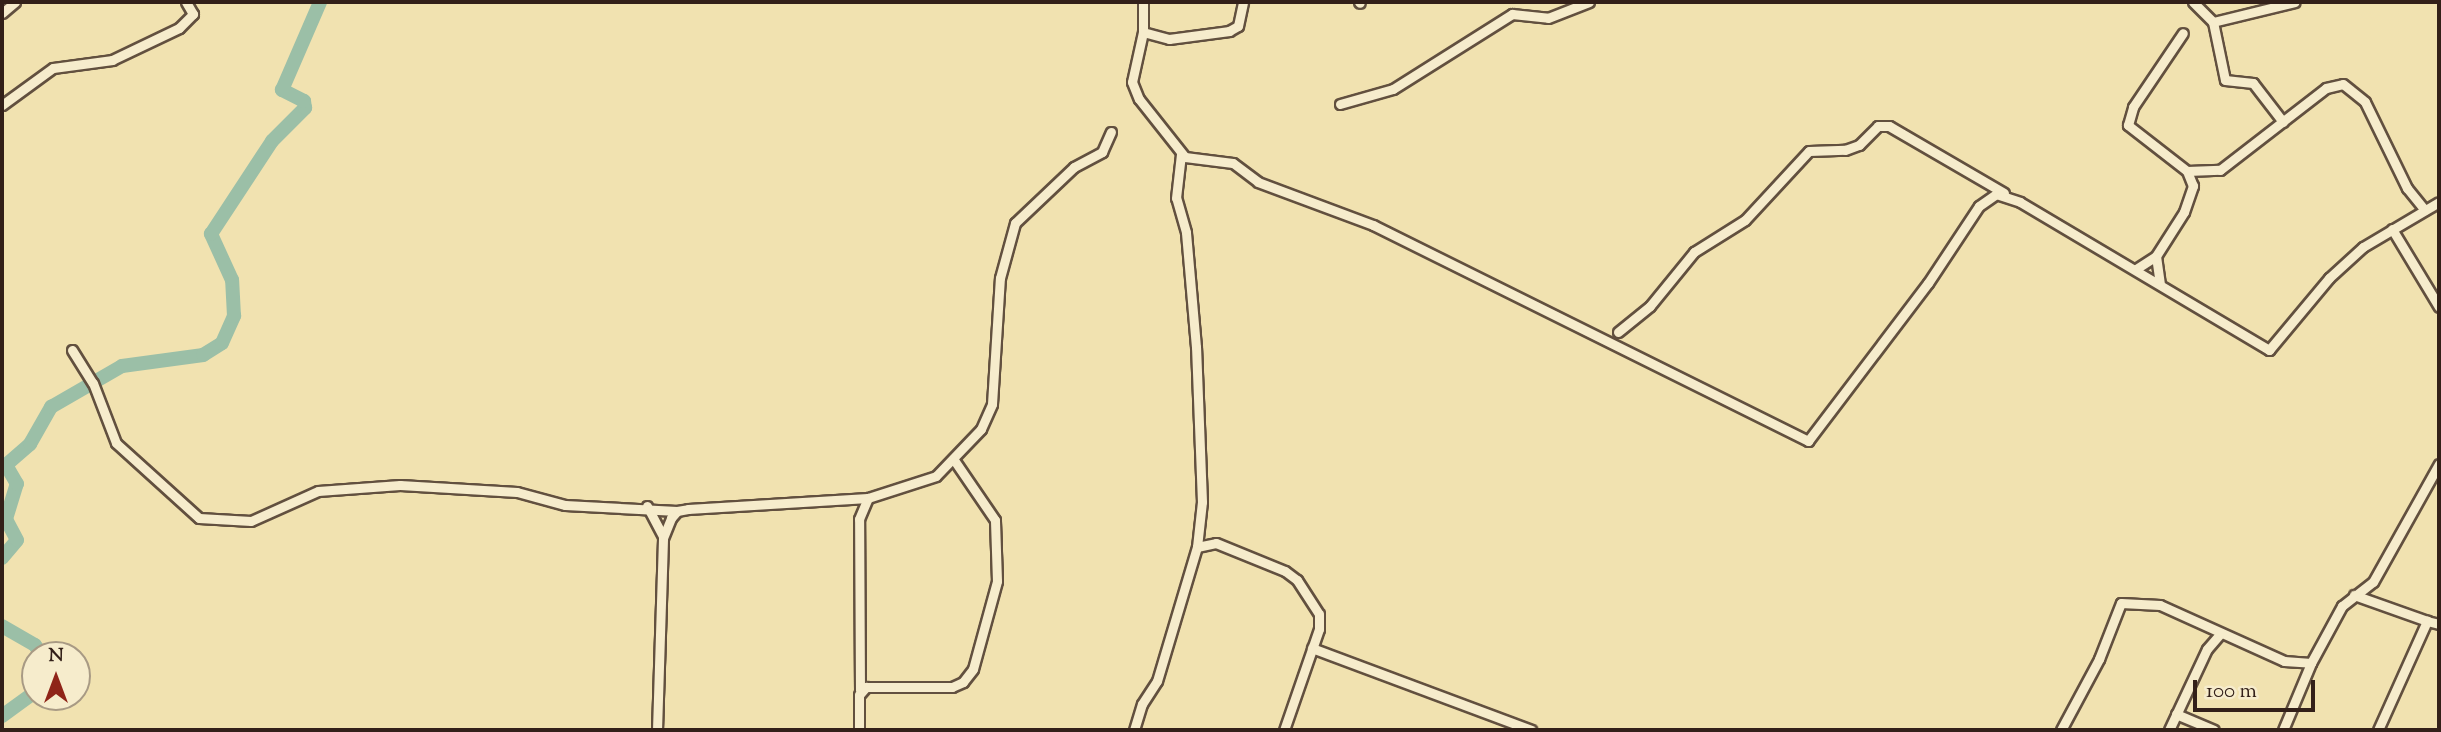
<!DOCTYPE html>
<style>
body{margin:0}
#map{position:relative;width:2441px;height:732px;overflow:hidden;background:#f1e2b0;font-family:"Sorts Mill Goudy",serif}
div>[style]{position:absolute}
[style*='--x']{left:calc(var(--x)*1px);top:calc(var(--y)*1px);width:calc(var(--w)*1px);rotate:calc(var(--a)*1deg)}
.river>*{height:14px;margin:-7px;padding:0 7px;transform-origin:7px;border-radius:7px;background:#9bbfa7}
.roads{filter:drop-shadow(2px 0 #62503f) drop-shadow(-2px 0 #62503f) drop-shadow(0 2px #62503f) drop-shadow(0 -2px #62503f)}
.street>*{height:9px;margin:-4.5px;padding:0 4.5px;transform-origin:4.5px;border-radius:4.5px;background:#f6eccc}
span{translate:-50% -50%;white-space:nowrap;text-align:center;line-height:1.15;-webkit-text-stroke:5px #f6eccc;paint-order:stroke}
.frame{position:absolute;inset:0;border:4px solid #332019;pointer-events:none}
.north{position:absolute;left:21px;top:641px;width:70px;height:70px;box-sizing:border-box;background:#f6eccc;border:2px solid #a89a84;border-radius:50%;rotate:0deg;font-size:19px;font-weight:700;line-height:28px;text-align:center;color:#332019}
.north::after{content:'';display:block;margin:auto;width:24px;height:32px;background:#8f2418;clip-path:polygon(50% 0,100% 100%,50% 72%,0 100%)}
.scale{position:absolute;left:2193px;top:680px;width:122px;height:32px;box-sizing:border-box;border:4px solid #332019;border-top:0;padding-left:9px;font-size:21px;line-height:24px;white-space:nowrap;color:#332019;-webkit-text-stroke:5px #f6eccc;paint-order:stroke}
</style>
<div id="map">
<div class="river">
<i style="--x:2;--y:558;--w:23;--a:-50"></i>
<i style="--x:17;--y:540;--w:24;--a:-118"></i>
<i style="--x:6;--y:519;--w:37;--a:-73"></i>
<i style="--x:17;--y:484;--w:22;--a:-120"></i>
<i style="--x:6;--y:465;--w:32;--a:-41"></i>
<i style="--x:30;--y:444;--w:43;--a:-60.4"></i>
<i style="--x:51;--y:407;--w:82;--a:-30"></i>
<i style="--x:122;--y:366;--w:82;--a:-7.7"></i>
<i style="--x:203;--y:355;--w:22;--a:-32"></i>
<i style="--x:222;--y:343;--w:30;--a:-66"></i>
<i style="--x:234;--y:316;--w:36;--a:-93"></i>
<i style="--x:232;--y:280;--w:51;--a:-114.5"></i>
<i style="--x:211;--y:234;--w:111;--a:-56.7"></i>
<i style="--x:272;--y:141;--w:47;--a:-45"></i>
<i style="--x:305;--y:108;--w:7;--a:-98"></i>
<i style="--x:304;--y:101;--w:25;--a:-153"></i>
<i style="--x:282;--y:90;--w:96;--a:-66.6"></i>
<i style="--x:2;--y:626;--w:38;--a:30"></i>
<i style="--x:35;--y:645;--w:12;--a:59"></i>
<i style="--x:2;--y:716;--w:41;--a:-36"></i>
</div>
<div class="roads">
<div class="street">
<i style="--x:1143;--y:2;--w:30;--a:90"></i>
<i style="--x:1143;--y:32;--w:51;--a:102.4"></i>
<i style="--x:1132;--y:82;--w:18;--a:68"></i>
<i style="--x:1139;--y:99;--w:74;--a:51.6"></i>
<i style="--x:1185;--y:157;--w:48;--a:7.1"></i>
<i style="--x:1233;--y:163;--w:31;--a:37"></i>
<i style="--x:1258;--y:182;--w:123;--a:20.5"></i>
<i style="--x:1373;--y:225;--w:486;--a:26.4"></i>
<i style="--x:1808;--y:441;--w:198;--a:-52.8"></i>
<i style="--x:1928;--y:283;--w:92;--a:-56.5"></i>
<i style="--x:1979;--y:206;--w:21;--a:-35"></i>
<i style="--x:1996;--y:194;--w:25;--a:18"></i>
<i style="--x:2020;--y:202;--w:290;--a:30.7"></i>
<i style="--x:2269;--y:350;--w:94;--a:-50.2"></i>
<i style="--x:2329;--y:278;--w:46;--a:-42.4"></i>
<i style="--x:2363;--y:247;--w:88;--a:-30.6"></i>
<i style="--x:1359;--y:2;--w:1;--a:45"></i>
<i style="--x:2193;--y:2;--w:28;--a:45"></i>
<i style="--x:2213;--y:22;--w:59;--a:78.3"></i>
<i style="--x:2225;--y:80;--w:28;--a:6"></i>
<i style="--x:2253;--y:83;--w:49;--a:52.4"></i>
<i style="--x:2;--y:13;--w:17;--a:-40"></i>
<i style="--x:2213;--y:22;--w:84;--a:-13.7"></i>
<i style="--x:1143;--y:32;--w:27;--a:15"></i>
<i style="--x:1169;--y:39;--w:61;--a:-7.6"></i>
<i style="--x:1229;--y:31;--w:10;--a:-29"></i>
<i style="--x:1238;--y:26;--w:25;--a:-78"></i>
<i style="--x:1340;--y:104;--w:55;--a:-15.8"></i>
<i style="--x:1393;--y:89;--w:141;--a:-32.2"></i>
<i style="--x:1512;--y:14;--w:36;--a:6"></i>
<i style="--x:1548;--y:18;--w:44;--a:-21.3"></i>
<i style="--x:2;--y:105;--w:63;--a:-36"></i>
<i style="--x:53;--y:68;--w:60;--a:-7.7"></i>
<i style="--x:112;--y:60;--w:74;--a:-25.5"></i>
<i style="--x:179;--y:28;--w:20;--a:-45"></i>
<i style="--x:193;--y:14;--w:14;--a:-120"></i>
<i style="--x:2187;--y:171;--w:33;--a:-2"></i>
<i style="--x:2220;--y:170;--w:134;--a:-37.7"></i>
<i style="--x:2326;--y:88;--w:17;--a:-13"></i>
<i style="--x:2343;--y:84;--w:28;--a:39"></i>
<i style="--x:2365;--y:102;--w:96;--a:64"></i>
<i style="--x:2407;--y:188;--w:28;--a:51"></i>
<i style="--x:2392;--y:229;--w:91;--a:58.9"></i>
<i style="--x:2156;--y:256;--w:27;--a:82"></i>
<i style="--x:2136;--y:269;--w:24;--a:-33"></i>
<i style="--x:2156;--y:256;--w:52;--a:-57.5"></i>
<i style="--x:2184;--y:212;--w:28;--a:-71"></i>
<i style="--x:2193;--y:186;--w:16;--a:-112"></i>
<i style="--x:2187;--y:171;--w:75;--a:-142.1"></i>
<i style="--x:2128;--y:125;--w:19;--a:-74"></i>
<i style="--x:2133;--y:107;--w:89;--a:-56"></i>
<i style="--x:1618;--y:332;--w:41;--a:-39.1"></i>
<i style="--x:1650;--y:306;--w:70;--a:-50.8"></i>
<i style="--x:1694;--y:252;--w:60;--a:-32.1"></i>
<i style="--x:1745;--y:220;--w:94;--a:-47.2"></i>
<i style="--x:1809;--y:151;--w:36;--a:-2"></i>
<i style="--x:1845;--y:150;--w:15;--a:-20"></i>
<i style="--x:1859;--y:145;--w:27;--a:-45"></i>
<i style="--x:1878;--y:126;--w:11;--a:0"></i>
<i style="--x:1889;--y:126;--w:133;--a:30.2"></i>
<i style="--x:72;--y:350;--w:39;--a:58"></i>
<i style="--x:93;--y:383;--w:64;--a:69"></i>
<i style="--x:116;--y:443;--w:112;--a:42.1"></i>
<i style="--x:199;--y:518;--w:52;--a:3.3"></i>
<i style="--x:251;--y:521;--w:73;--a:-24.1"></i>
<i style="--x:318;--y:491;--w:82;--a:-4.2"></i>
<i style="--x:400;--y:485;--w:117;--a:3.4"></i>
<i style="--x:517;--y:492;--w:50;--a:15.2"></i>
<i style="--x:565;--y:505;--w:112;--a:3.1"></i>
<i style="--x:647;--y:506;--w:34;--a:62"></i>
<i style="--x:1197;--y:547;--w:19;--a:-12"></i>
<i style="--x:1216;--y:543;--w:74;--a:22.1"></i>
<i style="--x:1285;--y:571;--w:15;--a:37"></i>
<i style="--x:1297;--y:580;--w:40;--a:57.1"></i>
<i style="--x:1319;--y:614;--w:15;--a:90"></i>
<i style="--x:1319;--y:629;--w:107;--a:109.1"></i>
<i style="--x:2354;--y:595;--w:77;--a:19.6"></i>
<i style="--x:1312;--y:648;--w:234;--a:20.5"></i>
<i style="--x:860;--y:690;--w:171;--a:-90.3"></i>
<i style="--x:859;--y:519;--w:23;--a:-67"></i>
<i style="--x:2176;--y:714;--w:41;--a:22.8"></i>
<i style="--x:657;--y:730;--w:192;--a:-88.2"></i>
<i style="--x:663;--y:538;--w:22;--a:-68"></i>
<i style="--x:671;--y:518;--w:9;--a:-49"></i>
<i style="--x:677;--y:511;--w:11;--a:-10"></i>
<i style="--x:688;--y:509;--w:180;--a:-3.5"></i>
<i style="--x:868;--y:498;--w:71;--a:-17.9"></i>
<i style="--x:936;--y:476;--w:65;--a:-46.2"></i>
<i style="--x:981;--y:429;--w:27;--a:-66"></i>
<i style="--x:992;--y:404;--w:126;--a:-86.4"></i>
<i style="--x:1000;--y:278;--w:57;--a:-74.7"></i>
<i style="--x:1015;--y:223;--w:81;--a:-43.5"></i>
<i style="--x:1074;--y:167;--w:32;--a:-28"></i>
<i style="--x:1102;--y:152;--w:22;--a:-66"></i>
<i style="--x:859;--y:730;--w:35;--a:-90"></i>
<i style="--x:859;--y:695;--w:11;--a:-49"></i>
<i style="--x:866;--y:687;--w:86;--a:0"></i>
<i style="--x:952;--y:687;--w:12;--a:-24"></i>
<i style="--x:963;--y:682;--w:16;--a:-52"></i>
<i style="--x:973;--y:669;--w:91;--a:-74.7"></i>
<i style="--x:997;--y:581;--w:61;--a:-91.9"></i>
<i style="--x:995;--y:520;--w:73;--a:-124.3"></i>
<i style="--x:1134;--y:730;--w:27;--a:-73"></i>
<i style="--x:1142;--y:704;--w:27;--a:-57"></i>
<i style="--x:1157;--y:681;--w:140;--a:-73.4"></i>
<i style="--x:1197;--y:547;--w:45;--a:-83.7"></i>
<i style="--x:1202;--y:502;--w:155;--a:-92.2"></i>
<i style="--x:1196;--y:347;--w:115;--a:-95"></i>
<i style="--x:1186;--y:232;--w:35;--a:-106"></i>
<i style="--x:1176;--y:198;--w:44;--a:-83.5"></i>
<i style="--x:2061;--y:730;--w:81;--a:-61.8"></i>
<i style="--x:2099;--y:659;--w:60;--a:-68.6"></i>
<i style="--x:2121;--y:603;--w:39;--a:3"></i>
<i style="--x:2160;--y:605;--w:136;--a:24.3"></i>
<i style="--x:2284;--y:661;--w:27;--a:4"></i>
<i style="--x:2169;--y:730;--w:89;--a:-64.9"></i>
<i style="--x:2207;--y:649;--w:21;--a:-49"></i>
<i style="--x:2283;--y:730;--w:73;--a:-67.3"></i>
<i style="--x:2311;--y:663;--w:65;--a:-61.5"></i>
<i style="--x:2342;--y:606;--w:39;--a:-38"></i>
<i style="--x:2373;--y:582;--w:135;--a:-60.8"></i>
<i style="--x:2378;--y:730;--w:120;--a:-65.8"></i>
<i style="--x:2427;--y:621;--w:12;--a:14"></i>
</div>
</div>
<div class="frame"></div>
<div class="north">N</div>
<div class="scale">100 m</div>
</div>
